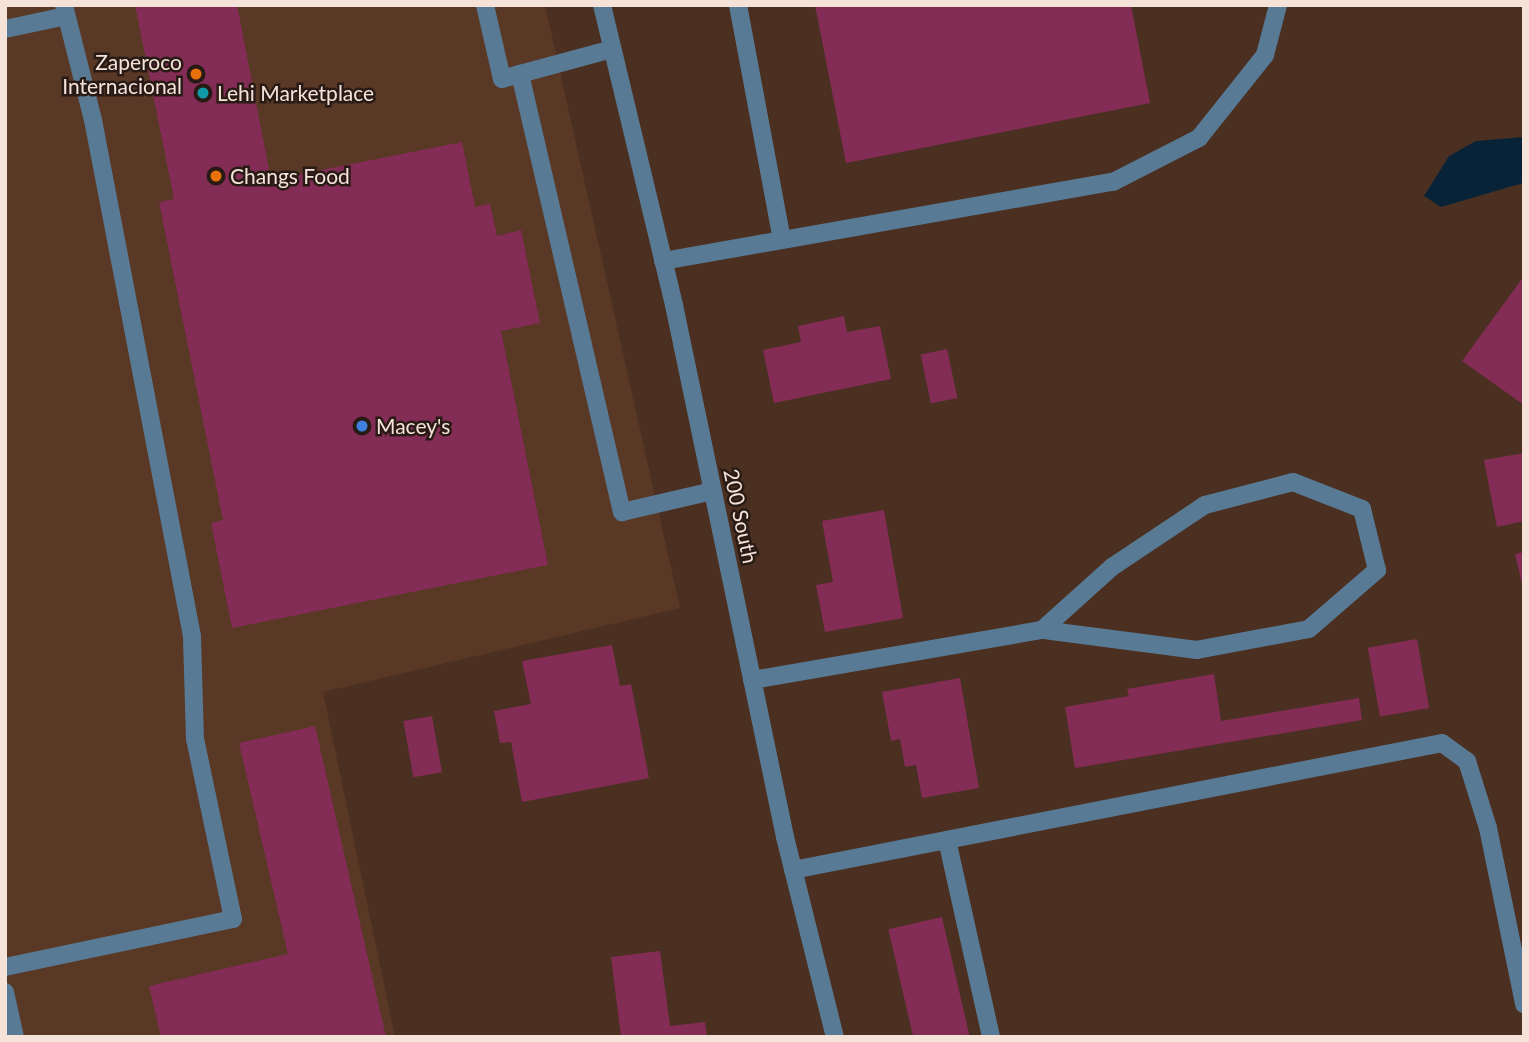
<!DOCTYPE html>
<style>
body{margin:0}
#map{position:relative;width:1529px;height:1042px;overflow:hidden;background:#4b3021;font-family:Lato,sans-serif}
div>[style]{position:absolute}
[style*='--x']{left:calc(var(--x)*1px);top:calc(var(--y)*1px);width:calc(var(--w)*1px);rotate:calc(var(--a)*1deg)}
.built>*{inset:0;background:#593825}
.water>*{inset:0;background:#082338}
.building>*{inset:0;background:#832c56;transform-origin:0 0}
.minor>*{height:18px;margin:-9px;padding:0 9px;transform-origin:9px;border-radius:9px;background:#587a95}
.dots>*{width:19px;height:19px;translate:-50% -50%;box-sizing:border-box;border:4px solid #281b15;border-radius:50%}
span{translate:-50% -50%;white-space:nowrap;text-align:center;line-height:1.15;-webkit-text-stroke:5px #281b15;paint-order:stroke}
.poi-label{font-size:21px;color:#f5e3da}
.right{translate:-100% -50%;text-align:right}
.left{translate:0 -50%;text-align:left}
.street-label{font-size:21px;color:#f5e3da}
.frame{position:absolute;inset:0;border:7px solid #f5e3da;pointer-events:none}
</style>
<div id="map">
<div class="built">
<i style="clip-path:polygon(5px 5px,545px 5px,680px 608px,323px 692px,395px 1037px,5px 1037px)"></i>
</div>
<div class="water">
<i style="clip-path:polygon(1524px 137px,1523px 183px,1441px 207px,1424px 196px,1449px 156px,1476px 141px)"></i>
</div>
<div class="building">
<i style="clip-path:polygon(135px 5px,237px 5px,271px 180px,462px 142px,475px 207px,490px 204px,497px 236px,521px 230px,540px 323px,501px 331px,548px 565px,232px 628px,211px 523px,223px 520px,159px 202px,174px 199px)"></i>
<i style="clip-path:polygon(815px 5px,1131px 5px,1150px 103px,846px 163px)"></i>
<i style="clip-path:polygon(1524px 276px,1524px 405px,1462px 361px)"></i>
<i style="clip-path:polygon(844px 316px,847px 332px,880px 326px,891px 379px,774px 403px,763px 350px,801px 342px,798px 326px)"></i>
<i style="left:947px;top:349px;width:50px;height:27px;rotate:78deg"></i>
<i style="clip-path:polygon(1524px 453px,1524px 521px,1497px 527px,1484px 460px)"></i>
<i style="clip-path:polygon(884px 510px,903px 618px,825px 632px,816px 585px,833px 582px,822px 521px)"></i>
<i style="clip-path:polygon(1524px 552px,1524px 588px,1523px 588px,1515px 554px)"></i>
<i style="left:1417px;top:639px;width:70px;height:50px;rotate:80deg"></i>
<i style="clip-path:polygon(612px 645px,620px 686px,631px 684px,649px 778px,522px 802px,511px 742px,500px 743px,494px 711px,531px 704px,522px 661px)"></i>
<i style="clip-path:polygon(1214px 674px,1221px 721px,1359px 698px,1362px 720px,1075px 768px,1065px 707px,1129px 696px,1127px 689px)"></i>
<i style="clip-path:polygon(960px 678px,979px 788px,922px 798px,916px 765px,905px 767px,900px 739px,891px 741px,882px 692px)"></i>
<i style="left:432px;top:716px;width:57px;height:29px;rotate:80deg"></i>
<i style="clip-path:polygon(315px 726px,386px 1037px,161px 1037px,149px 986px,288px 954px,239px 743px)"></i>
<i style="left:942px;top:917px;width:123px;height:55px;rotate:77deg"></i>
<i style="clip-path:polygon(660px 951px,670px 1026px,705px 1022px,707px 1037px,621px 1037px,611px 957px)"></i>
</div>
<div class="minor">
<i style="--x:485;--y:5;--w:76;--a:77.1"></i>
<i style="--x:502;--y:79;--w:19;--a:-16"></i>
<i style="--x:520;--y:74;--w:450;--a:76.9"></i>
<i style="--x:622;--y:512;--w:92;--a:-13.1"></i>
<i style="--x:602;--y:5;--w:309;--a:76.5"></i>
<i style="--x:674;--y:305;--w:543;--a:78.21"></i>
<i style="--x:785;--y:837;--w:206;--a:76"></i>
<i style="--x:738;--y:5;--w:239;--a:79.4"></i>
<i style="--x:5;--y:29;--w:62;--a:-12"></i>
<i style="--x:520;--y:74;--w:95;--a:-15.2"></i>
<i style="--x:663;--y:261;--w:457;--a:-10"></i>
<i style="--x:1113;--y:182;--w:97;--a:-27.1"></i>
<i style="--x:1199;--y:138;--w:106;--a:-51.5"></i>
<i style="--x:1265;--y:55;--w:52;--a:-75.4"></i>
<i style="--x:752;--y:680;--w:294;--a:-9.8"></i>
<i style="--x:1042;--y:630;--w:94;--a:-42"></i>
<i style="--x:1112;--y:567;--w:112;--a:-33.7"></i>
<i style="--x:1205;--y:505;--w:91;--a:-14.6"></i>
<i style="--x:1293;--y:482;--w:74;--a:21.4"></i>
<i style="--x:1362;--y:509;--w:63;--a:76.2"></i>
<i style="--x:1377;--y:570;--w:90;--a:139.1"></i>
<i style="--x:1309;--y:629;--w:114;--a:169.4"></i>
<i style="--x:1197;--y:650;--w:156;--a:-172.6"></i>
<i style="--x:947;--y:840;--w:202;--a:77.4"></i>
<i style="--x:793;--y:870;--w:661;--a:-11.07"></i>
<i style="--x:1442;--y:743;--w:31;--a:36"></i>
<i style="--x:1467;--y:761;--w:70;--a:72.6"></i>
<i style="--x:1488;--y:828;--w:180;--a:78.4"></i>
<i style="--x:5;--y:967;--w:233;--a:-11.9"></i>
<i style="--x:233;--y:919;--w:184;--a:-101.9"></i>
<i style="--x:195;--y:739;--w:103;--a:-91.7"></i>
<i style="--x:192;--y:636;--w:525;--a:-100.86"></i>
<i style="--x:93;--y:120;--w:119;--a:-104.2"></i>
<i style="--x:5;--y:992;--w:46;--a:77.5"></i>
</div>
<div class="dots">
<i style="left:196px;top:74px;background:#e8710a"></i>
<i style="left:203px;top:93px;background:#0f9aa8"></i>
<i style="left:216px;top:176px;background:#e8710a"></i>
<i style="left:362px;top:426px;background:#3f7fe0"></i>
</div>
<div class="poi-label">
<span class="right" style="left:182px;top:74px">Zaperoco<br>Internacional</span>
<span class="left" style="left:217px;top:93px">Lehi Marketplace</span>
<span class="left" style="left:230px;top:176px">Changs Food</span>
<span class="left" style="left:376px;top:426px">Macey's</span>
</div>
<div class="street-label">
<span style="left:741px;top:516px;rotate:78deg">200 South</span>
</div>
<div class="frame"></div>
</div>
